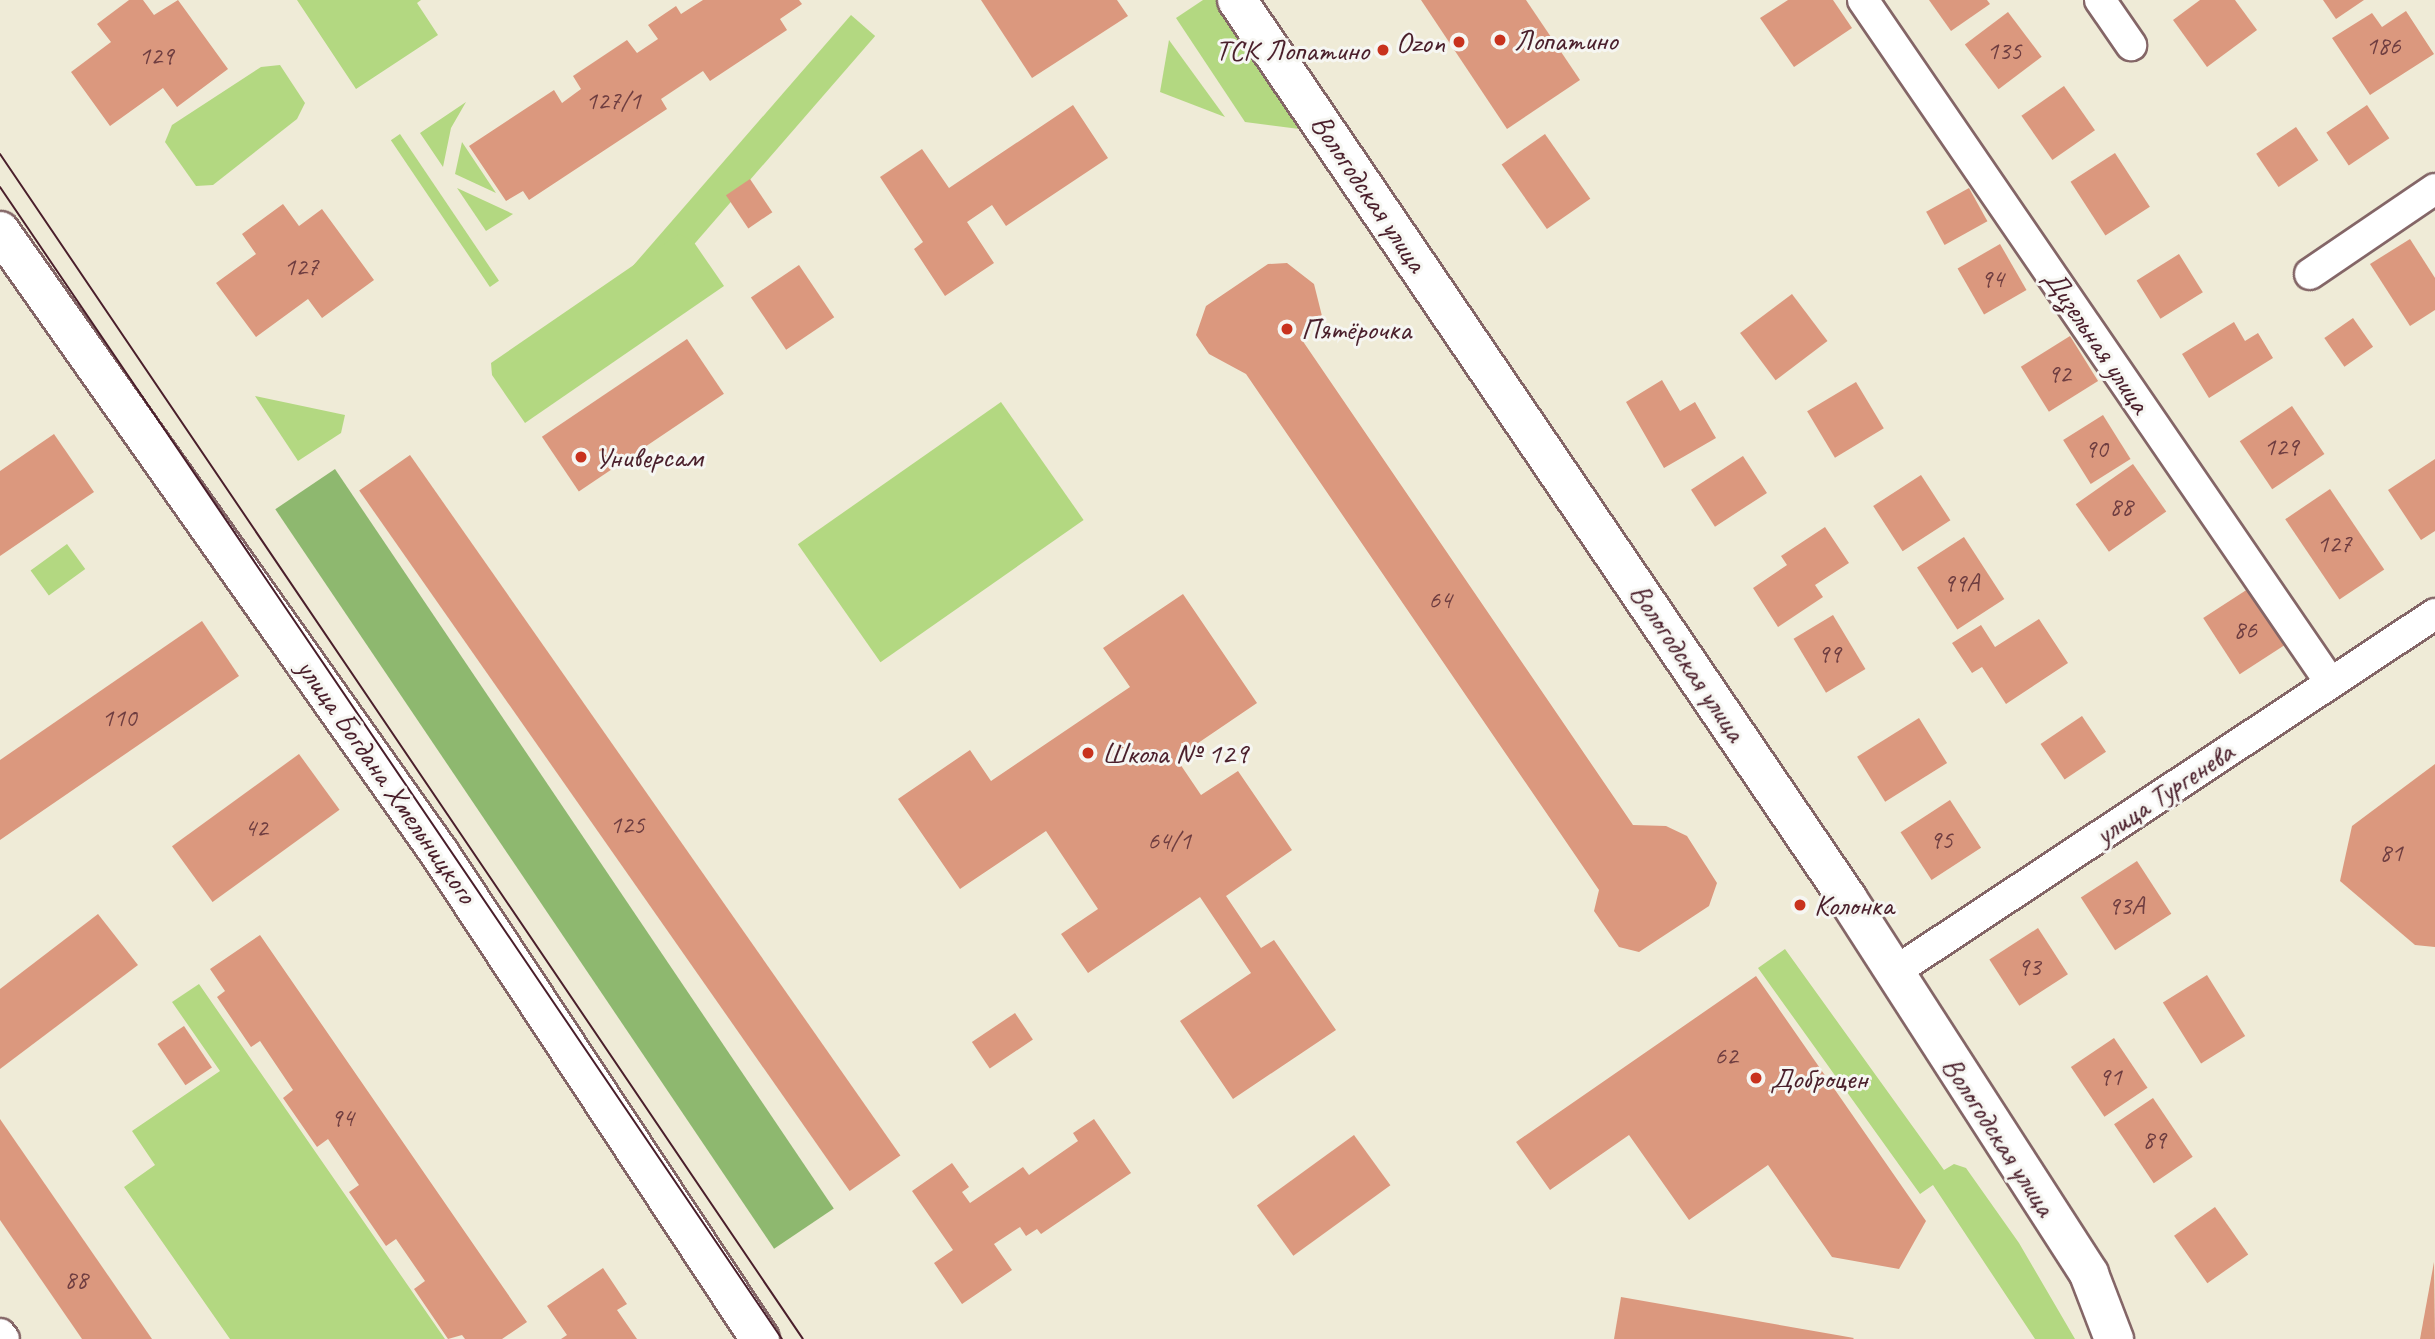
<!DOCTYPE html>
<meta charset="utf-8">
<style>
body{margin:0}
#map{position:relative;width:2435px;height:1339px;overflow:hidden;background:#efebd7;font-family:Caveat,sans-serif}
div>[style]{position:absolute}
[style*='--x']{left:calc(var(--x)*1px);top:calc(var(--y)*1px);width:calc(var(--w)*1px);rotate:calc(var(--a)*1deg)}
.green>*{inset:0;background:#b3d881;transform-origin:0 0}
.forest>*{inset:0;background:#8eb86f;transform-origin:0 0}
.building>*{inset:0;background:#db987e;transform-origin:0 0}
.roads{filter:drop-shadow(2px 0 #846667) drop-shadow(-2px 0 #846667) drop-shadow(0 2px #846667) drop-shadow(0 -2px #846667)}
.minor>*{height:30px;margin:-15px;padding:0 15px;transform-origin:15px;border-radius:15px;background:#fff}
.secondary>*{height:38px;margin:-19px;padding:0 19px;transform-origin:19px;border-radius:19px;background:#fff}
.tram>*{height:2px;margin:-1px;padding:0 1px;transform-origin:1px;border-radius:1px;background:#4a1f2b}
.dots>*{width:19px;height:19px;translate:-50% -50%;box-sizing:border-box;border:4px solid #f6f6f2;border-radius:50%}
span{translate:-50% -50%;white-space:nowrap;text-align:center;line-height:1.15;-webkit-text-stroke:6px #f6f6f2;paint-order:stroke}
.number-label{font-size:26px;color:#6e3d40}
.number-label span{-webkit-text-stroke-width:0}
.poi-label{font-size:30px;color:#4a1f2b}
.left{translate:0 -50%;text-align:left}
.right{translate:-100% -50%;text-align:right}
.street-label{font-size:30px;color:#4a1f2b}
</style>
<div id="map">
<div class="green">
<i style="clip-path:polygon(297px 0,421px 0,417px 3px,438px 35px,356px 89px)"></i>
<i style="clip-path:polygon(1203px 0,1228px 0,1315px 131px,1245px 122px,1176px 18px)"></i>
<i style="left:851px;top:15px;width:32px;height:423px;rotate:41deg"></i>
<i style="clip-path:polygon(1169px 40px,1225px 117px,1160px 92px)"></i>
<i style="clip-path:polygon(280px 65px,305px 103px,297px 119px,213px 185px,196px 186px,165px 142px,172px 125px,261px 67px)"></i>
<i style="clip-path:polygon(466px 102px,451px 128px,443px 167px,420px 133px)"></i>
<i style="left:400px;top:134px;width:177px;height:11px;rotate:56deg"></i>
<i style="clip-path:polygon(462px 142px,496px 193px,455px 174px)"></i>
<i style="clip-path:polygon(457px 188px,513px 214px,486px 231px)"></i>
<i style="clip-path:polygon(679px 234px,693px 241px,724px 286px,525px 423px,492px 375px,491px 363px)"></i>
<i style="clip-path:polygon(255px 396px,345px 415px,341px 433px,298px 461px)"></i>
<i style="left:1001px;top:402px;width:144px;height:248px;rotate:55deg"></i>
<i style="left:67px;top:544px;width:31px;height:45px;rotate:54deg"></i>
<i style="clip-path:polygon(1785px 949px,1944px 1170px,1954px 1164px,1966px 1168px,2019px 1243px,2075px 1339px,2035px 1339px,1933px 1185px,1920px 1194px,1758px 968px)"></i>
<i style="clip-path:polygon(199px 984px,445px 1339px,230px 1339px,124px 1187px,155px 1165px,132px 1131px,220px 1071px,172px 1002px)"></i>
</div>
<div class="forest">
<i style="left:335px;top:469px;width:892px;height:72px;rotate:56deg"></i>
</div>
<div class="building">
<i style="clip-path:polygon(129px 0,143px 0,154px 15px,178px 0,228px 69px,177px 107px,163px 88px,110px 126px,71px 72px,111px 42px,97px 24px)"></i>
<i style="clip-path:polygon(703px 0,799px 0,802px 4px,780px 19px,787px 30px,710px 81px,703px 71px,661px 99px,667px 109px,529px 200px,523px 191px,506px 201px,469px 146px,554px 90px,562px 103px,581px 89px,573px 76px,627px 40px,637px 53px,658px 39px,648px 25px,676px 6px,681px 14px)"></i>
<i style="clip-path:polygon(981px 0,1117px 0,1128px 16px,1032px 78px)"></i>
<i style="clip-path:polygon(1421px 0,1526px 0,1580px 80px,1507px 129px)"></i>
<i style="clip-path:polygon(1788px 0,1833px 0,1852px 28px,1794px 67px,1760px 18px)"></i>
<i style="clip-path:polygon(1929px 0,1987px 0,1990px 4px,1951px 31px)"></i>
<i style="clip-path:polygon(2200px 0,2235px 0,2257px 30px,2207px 67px,2173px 20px)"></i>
<i style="clip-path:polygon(2323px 0,2364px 0,2336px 19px)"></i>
<i style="clip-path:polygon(2406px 11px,2434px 54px,2370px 95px,2332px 38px,2372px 13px,2382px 27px)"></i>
<i style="left:2008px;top:12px;width:56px;height:54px;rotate:53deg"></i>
<i style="left:2064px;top:86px;width:54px;height:52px;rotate:55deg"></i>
<i style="clip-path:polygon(1073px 105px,1108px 158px,1006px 226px,992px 205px,967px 222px,994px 263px,945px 296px,914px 249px,923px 242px,880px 177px,922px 149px,949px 188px)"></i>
<i style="left:2367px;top:105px;width:40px;height:49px;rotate:56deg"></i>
<i style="left:2296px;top:127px;width:40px;height:48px;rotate:56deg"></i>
<i style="left:1545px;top:134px;width:79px;height:53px;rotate:55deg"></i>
<i style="left:2115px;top:153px;width:64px;height:53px;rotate:57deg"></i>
<i style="left:750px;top:179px;width:40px;height:29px;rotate:56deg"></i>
<i style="left:1969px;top:188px;width:38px;height:49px;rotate:61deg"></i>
<i style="clip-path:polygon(283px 204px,299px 226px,322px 209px,374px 280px,322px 318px,308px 299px,256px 337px,216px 283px,256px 254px,242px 234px)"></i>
<i style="clip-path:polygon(2410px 239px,2435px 278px,2435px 310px,2410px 326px,2370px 264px)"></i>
<i style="left:2000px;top:244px;width:53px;height:49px;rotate:60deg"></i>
<i style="left:2179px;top:254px;width:45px;height:50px;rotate:58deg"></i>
<i style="clip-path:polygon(1287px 263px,1314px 284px,1322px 316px,1300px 337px,1633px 825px,1666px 826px,1687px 836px,1717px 883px,1709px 906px,1639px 952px,1619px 947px,1594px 911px,1599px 890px,1246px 374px,1209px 354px,1196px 335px,1206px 306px,1268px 264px)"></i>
<i style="left:799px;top:265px;width:63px;height:58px;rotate:56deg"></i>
<i style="left:1792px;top:294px;width:59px;height:65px;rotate:53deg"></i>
<i style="left:2353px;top:318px;width:35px;height:35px;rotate:55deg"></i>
<i style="clip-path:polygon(2234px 322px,2245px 341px,2258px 333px,2273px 358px,2209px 398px,2182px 354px)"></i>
<i style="left:2070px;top:336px;width:53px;height:58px;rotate:58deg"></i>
<i style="left:687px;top:339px;width:66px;height:175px;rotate:56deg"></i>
<i style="clip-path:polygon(1662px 380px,1680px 411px,1695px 402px,1716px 438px,1664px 468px,1626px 402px)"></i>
<i style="left:1856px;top:382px;width:54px;height:57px;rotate:59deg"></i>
<i style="left:2292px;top:406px;width:58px;height:63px;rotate:56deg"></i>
<i style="left:2103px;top:415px;width:52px;height:47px;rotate:58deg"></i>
<i style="clip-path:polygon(54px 434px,94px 492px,0 556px,0 471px)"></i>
<i style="left:410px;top:455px;width:855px;height:62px;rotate:55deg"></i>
<i style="left:1743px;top:456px;width:44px;height:62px;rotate:57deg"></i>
<i style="clip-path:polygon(2435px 459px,2435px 531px,2421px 540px,2388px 490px)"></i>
<i style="left:2133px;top:464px;width:58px;height:70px;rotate:55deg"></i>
<i style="left:1921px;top:475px;width:54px;height:57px;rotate:57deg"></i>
<i style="left:2330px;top:489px;width:97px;height:54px;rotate:56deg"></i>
<i style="clip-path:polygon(1825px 527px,1849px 563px,1815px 585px,1823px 597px,1778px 627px,1753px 588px,1787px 565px,1781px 556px)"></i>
<i style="left:1964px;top:537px;width:74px;height:56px;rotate:57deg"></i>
<i style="left:2251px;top:587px;width:67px;height:57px;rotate:57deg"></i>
<i style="clip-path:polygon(1183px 594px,1257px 703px,1176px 758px,1201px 795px,1238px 771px,1292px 850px,1226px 896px,1261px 948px,1274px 940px,1336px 1030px,1233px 1099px,1180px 1021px,1251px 973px,1200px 897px,1088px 973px,1061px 934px,1098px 909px,1046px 831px,960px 889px,898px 799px,970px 750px,991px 781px,1130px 687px,1103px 648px)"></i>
<i style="left:1833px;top:615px;width:63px;height:46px;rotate:59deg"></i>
<i style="clip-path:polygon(2039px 619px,2068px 663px,2006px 704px,1982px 667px,1972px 673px,1952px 643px,1981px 625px,1995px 647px)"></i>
<i style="clip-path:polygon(202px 621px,239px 676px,0 840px,0 760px)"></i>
<i style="left:2082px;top:716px;width:43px;height:50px;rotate:56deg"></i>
<i style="left:1919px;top:718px;width:53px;height:73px;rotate:58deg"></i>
<i style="left:299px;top:754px;width:69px;height:157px;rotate:54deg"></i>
<i style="clip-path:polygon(2435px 764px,2435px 947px,2415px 945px,2340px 881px,2352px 826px)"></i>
<i style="left:1950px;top:800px;width:57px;height:59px;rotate:57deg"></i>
<i style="left:2137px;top:861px;width:63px;height:67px;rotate:57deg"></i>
<i style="clip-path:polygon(98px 914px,138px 965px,0 1069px,0 989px)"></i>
<i style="left:2038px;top:928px;width:55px;height:58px;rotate:57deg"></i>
<i style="clip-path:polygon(260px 935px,527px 1322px,502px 1339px,465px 1339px,462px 1335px,448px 1339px,414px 1289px,425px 1281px,396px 1239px,386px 1246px,349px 1192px,359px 1185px,328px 1139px,317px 1147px,283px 1098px,293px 1090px,260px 1041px,251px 1047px,217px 997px,225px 991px,210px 969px)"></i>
<i style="left:2207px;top:975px;width:72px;height:52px;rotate:58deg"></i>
<i style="clip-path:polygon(1756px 976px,1926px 1221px,1899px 1269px,1832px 1257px,1768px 1165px,1689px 1220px,1629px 1135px,1550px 1190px,1516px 1142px)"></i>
<i style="left:1015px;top:1013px;width:32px;height:52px;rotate:56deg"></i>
<i style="left:184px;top:1026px;width:50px;height:32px;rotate:56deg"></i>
<i style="left:2114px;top:1038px;width:60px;height:52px;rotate:56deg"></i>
<i style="left:2153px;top:1098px;width:71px;height:47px;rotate:56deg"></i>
<i style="clip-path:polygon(0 1119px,152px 1339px,82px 1339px,0 1220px)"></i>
<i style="clip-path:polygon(1094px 1119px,1131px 1173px,1041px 1234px,1037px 1229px,1026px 1236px,1020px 1227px,994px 1244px,1012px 1270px,962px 1304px,934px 1263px,953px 1250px,912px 1191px,952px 1163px,969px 1187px,962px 1192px,970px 1203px,1023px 1167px,1029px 1175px,1078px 1141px,1073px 1133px)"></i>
<i style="left:1354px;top:1135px;width:62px;height:120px;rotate:54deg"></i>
<i style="left:2215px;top:1207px;width:58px;height:50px;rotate:55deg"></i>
<i style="clip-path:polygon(2434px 1262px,2435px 1339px,2420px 1339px)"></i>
<i style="clip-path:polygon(603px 1268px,627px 1304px,617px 1310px,637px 1339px,561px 1339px,567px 1335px,547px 1306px)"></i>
<i style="clip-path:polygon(1621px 1297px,1854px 1338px,1853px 1339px,1614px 1339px)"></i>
</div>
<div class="roads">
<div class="minor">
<i style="--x:1863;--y:0;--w:827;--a:55.6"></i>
<i style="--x:2100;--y:0;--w:55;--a:55.4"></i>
<i style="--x:2310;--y:274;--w:151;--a:-34.2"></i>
<i style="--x:1893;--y:973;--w:650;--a:-33.52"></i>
<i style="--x:0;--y:1334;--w:6;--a:51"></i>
</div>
<div class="secondary">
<i style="--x:1237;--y:0;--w:1086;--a:55.81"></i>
<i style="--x:1847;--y:898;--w:447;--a:57.2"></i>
<i style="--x:2089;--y:1274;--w:70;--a:69"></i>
<i style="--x:0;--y:231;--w:763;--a:54.77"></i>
<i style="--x:440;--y:854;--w:581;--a:56.58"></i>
</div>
</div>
<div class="tram">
<i style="--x:0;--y:154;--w:1431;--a:55.88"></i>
<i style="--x:0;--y:187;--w:1392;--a:55.83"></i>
</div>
<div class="dots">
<i style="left:1500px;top:40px;background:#c8321e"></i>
<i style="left:1459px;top:42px;background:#c8321e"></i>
<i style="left:1383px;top:50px;background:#c8321e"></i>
<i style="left:1287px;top:329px;background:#c8321e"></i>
<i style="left:581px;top:457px;background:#c8321e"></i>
<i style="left:1088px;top:753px;background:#c8321e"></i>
<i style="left:1800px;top:905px;background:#c8321e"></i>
<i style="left:1756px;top:1078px;background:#c8321e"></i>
</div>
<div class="number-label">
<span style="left:2383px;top:46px">186</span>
<span style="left:2004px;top:51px">135</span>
<span style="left:156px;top:56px">129</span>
<span style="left:613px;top:101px">127/1</span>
<span style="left:301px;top:267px">127</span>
<span style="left:1992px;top:279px">94</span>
<span style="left:2059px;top:374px">92</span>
<span style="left:2281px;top:447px">129</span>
<span style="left:2096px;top:449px">90</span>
<span style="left:2121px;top:507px">88</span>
<span style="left:2334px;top:544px">127</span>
<span style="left:1961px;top:583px">99А</span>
<span style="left:1440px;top:600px">64</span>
<span style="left:2245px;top:630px">86</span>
<span style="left:1829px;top:654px">99</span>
<span style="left:119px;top:718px">110</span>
<span style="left:627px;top:825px">125</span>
<span style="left:256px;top:828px">42</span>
<span style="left:1941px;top:840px">95</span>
<span style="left:1169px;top:841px">64/1</span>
<span style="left:2391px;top:853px">81</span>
<span style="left:2126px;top:906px">93А</span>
<span style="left:2029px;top:967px">93</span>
<span style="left:1726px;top:1056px">62</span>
<span style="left:2110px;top:1077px">91</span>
<span style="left:342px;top:1118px">94</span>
<span style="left:2154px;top:1140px">89</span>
<span style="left:76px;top:1280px">88</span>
</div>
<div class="poi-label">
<span class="left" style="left:1514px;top:40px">Лопатино</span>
<span class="right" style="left:1445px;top:42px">Ozon</span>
<span class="right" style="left:1369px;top:50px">ТСК Лопатино</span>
<span class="left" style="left:1301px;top:329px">Пятёрочка</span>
<span class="left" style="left:595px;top:457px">Универсам</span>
<span class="left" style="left:1102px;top:753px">Школа № 129</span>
<span class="left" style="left:1814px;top:905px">Колонка</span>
<span class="left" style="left:1770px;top:1078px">Доброцен</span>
</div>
<div class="street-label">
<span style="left:1369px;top:193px;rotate:56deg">Вологодская улица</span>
<span style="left:2097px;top:341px;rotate:56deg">Дизельная улица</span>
<span style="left:1688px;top:662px;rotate:56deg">Вологодская улица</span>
<span style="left:387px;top:781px;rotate:55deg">улица Богдана Хмельницкого</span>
<span style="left:2164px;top:793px;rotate:-34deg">улица Тургенева</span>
<span style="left:1999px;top:1136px;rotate:57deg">Вологодская улица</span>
</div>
</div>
